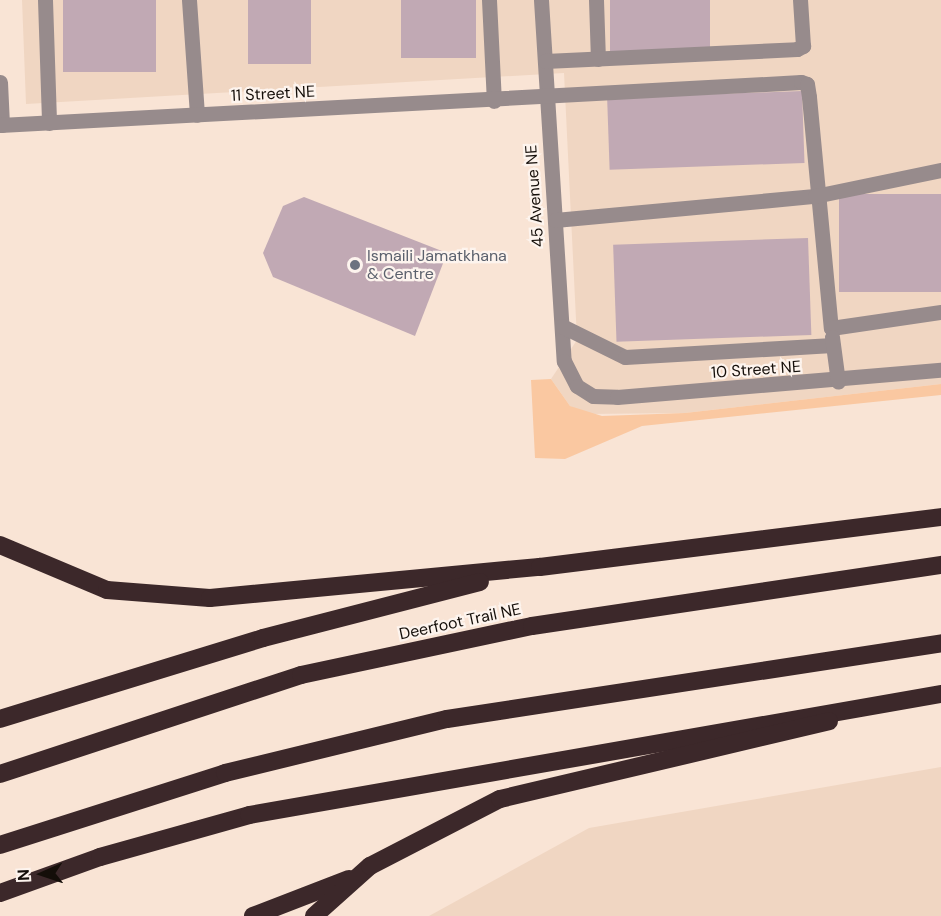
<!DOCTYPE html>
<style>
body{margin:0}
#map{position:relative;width:941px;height:916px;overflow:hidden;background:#f9e4d5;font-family:"DM Sans",sans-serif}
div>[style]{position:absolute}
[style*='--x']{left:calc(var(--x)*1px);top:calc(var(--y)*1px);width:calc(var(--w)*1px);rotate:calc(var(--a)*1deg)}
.built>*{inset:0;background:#f0d6c2}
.green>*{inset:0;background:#fac8a1}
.building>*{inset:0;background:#c1a9b4;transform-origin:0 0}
.minor>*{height:15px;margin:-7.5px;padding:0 7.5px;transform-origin:7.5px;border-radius:7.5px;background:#978b8c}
.highway>*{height:18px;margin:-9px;padding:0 9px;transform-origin:9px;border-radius:9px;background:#3c282a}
.dots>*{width:16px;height:16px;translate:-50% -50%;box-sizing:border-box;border:3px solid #fdf4ee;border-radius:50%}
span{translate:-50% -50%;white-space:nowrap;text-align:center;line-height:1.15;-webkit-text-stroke:4.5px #fdf4ee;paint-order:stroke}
.street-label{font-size:16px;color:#140e09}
.worship-label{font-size:16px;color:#5b616d}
.left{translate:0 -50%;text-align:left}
.north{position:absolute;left:12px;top:844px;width:60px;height:60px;-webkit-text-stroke:4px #fdf4ee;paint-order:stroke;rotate:267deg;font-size:16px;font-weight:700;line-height:24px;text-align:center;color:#140e09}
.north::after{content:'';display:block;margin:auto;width:21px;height:27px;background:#140e09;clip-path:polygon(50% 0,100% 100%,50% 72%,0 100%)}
</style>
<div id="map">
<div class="built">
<i style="clip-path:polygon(22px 0,941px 0,941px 384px,685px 413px,586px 414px,570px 406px,551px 379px,577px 340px,564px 73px,26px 104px)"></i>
<i style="clip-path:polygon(941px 767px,941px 916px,429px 916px,589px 828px)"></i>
</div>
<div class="green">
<i style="clip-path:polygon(551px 379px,570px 406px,602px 416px,685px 413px,941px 384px,941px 395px,642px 426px,565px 459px,535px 458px,531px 380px)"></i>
</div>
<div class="building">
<i style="left:63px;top:0;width:93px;height:72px"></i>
<i style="left:248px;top:0;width:63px;height:64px"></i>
<i style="left:401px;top:0;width:75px;height:58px"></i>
<i style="left:610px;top:0;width:100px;height:51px"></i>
<i style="left:802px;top:91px;width:72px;height:195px;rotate:88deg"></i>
<i style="left:941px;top:194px;width:98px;height:102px;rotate:90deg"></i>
<i style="clip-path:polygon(304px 197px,447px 253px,415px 336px,273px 277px,263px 253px,283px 206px)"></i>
<i style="left:808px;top:238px;width:97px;height:195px;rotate:88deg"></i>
</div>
<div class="minor">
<i style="--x:45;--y:0;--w:123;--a:88.1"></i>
<i style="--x:189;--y:0;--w:115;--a:86"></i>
<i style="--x:489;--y:0;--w:101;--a:87.2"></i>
<i style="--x:541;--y:0;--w:362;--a:86.4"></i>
<i style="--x:564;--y:361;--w:28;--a:63"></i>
<i style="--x:577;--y:386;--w:19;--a:32"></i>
<i style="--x:593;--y:396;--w:24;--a:2"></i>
<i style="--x:617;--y:397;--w:325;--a:-4.8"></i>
<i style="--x:596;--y:0;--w:59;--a:88.1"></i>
<i style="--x:545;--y:61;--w:252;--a:-2.7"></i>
<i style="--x:797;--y:49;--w:7;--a:-27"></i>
<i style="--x:803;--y:46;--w:46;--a:-93.7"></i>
<i style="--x:0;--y:82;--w:43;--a:87.3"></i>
<i style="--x:0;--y:125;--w:802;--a:-3.07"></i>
<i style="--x:801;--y:82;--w:6;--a:18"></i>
<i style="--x:807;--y:84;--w:13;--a:81"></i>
<i style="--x:809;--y:97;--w:232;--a:84.6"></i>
<i style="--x:831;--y:328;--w:111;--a:-8.3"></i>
<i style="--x:555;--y:220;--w:261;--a:-5.3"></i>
<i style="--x:815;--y:196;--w:129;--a:-11.7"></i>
<i style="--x:562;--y:326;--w:70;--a:26.2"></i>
<i style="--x:625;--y:357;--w:208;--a:-3.3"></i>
<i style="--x:832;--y:337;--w:45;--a:82.4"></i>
</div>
<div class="highway">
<i style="--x:0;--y:545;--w:116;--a:22.8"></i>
<i style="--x:107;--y:590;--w:103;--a:4.4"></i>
<i style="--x:210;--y:598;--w:331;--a:-5.4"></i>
<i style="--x:540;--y:567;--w:404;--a:-7.1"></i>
<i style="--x:0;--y:719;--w:275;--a:-17.1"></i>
<i style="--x:263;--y:638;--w:224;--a:-14.5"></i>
<i style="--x:0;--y:774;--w:317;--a:-18.2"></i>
<i style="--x:301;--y:675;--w:236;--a:-12"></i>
<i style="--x:532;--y:626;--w:414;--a:-8.5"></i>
<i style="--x:0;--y:845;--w:236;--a:-17.7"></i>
<i style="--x:225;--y:773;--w:228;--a:-13.7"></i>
<i style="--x:447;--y:719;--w:500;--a:-8.7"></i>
<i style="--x:0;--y:893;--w:106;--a:-19.8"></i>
<i style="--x:100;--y:857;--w:155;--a:-15.7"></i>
<i style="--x:249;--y:815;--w:702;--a:-9.92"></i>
<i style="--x:253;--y:916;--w:103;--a:-21.1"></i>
<i style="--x:314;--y:916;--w:75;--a:-41.8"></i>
<i style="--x:370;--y:866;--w:146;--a:-27.3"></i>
<i style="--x:500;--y:799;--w:338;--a:-13.3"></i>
</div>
<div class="dots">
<i style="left:355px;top:265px;background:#6b7280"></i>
</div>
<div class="street-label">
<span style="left:273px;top:94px;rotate:-3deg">11 Street NE</span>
<span style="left:535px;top:196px;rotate:-94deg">45 Avenue NE</span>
<span style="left:756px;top:370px;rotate:-4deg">10 Street NE</span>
<span style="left:460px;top:622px;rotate:-12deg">Deerfoot Trail NE</span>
</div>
<div class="worship-label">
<span class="left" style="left:367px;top:265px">Ismaili Jamatkhana<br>&amp; Centre</span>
</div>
<div class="north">N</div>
</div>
